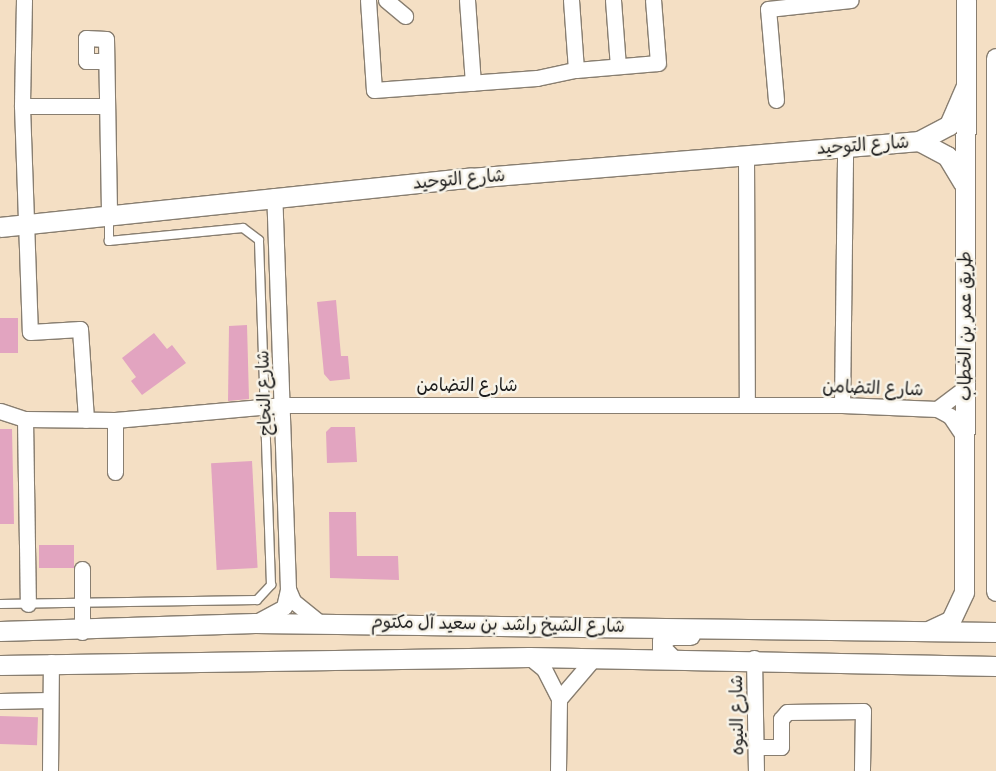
<!DOCTYPE html>
<meta charset="utf-8">
<style>
body{margin:0}
#map{position:relative;width:996px;height:771px;overflow:hidden;background:#f4dfc4;font-family:"Patrick Hand","Playpen Sans Arabic",sans-serif}
div>[style]{position:absolute}
[style*='--x']{left:calc(var(--x)*1px);top:calc(var(--y)*1px);width:calc(var(--w)*1px);rotate:calc(var(--a)*1deg)}
.building>*{inset:0;background:#e2a4c0;transform-origin:0 0}
.roads{filter:drop-shadow(1px 0 #887e70) drop-shadow(-1px 0 #887e70) drop-shadow(0 1px #887e70) drop-shadow(0 -1px #887e70)}
.service>*{height:8px;margin:-4px;padding:0 4px;transform-origin:4px;border-radius:4px;background:#fff}
.minor>*{height:15px;margin:-7.5px;padding:0 7.5px;transform-origin:7.5px;border-radius:7.5px;background:#fff}
.tertiary>*{height:19px;margin:-9.5px;padding:0 9.5px;transform-origin:9.5px;border-radius:9.5px;background:#fff}
span{translate:-50% -50%;white-space:nowrap;text-align:center;line-height:1.15;-webkit-text-stroke:5px #f7f3e8;paint-order:stroke}
.street-label{font-size:18px;color:#1c1c1c}
</style>
<div id="map">
<div class="building">
<i style="clip-path:polygon(336px 300px,341px 356px,348px 356px,350px 379px,330px 381px,324px 374px,317px 302px)"></i>
<i style="left:0;top:318px;width:18px;height:35px"></i>
<i style="clip-path:polygon(247px 325px,249px 399px,228px 401px,229px 326px)"></i>
<i style="clip-path:polygon(154px 333px,167px 349px,172px 345px,186px 363px,142px 395px,131px 381px,136px 377px,122px 358px)"></i>
<i style="clip-path:polygon(331px 427px,355px 427px,357px 462px,327px 463px,326px 432px)"></i>
<i style="clip-path:polygon(0 429px,12px 429px,14px 524px,0 524px)"></i>
<i style="left:252px;top:461px;width:107px;height:41px;rotate:87deg"></i>
<i style="clip-path:polygon(329px 512px,356px 512px,357px 556px,398px 556px,399px 580px,330px 578px)"></i>
<i style="left:39px;top:545px;width:35px;height:23px"></i>
<i style="left:0;top:716px;width:38px;height:28px;rotate:2deg"></i>
</div>
<div class="roads">
<div class="service">
<i style="--x:0;--y:604;--w:257;--a:-0.9"></i>
<i style="--x:257;--y:600;--w:21;--a:-47"></i>
<i style="--x:271;--y:585;--w:345;--a:-92"></i>
<i style="--x:259;--y:240;--w:20;--a:-143"></i>
<i style="--x:243;--y:228;--w:135;--a:174.5"></i>
<i style="--x:109;--y:241;--w:26;--a:-90"></i>
</div>
<div class="minor">
<i style="--x:24;--y:0;--w:106;--a:91.1"></i>
<i style="--x:22;--y:106;--w:226;--a:88"></i>
<i style="--x:30;--y:332;--w:50;--a:-3.4"></i>
<i style="--x:80;--y:329;--w:91;--a:86.2"></i>
<i style="--x:368;--y:0;--w:90;--a:86.2"></i>
<i style="--x:374;--y:90;--w:163;--a:-4.2"></i>
<i style="--x:537;--y:78;--w:40;--a:-12"></i>
<i style="--x:576;--y:70;--w:82;--a:-4.9"></i>
<i style="--x:658;--y:63;--w:63;--a:-94.5"></i>
<i style="--x:386;--y:0;--w:25;--a:40"></i>
<i style="--x:467;--y:0;--w:83;--a:85.9"></i>
<i style="--x:571;--y:0;--w:70;--a:85.9"></i>
<i style="--x:613;--y:0;--w:66;--a:85.7"></i>
<i style="--x:105;--y:61;--w:19;--a:180"></i>
<i style="--x:86;--y:61;--w:23;--a:-90"></i>
<i style="--x:86;--y:38;--w:20;--a:3"></i>
<i style="--x:106;--y:39;--w:176;--a:89"></i>
<i style="--x:776;--y:100;--w:91;--a:-95"></i>
<i style="--x:768;--y:9;--w:83;--a:-6.2"></i>
<i style="--x:22;--y:106;--w:82;--a:0"></i>
<i style="--x:746;--y:154;--w:248;--a:89.8"></i>
<i style="--x:842;--y:405;--w:260;--a:-89.3"></i>
<i style="--x:937;--y:409;--w:34;--a:-37"></i>
<i style="--x:0;--y:411;--w:26;--a:18"></i>
<i style="--x:25;--y:419;--w:90;--a:0.6"></i>
<i style="--x:115;--y:420;--w:170;--a:-5.1"></i>
<i style="--x:284;--y:405;--w:558;--a:0"></i>
<i style="--x:842;--y:405;--w:95;--a:2.4"></i>
<i style="--x:937;--y:409;--w:15;--a:28"></i>
<i style="--x:950;--y:416;--w:25;--a:56"></i>
<i style="--x:25;--y:419;--w:185;--a:89.1"></i>
<i style="--x:115;--y:472;--w:52;--a:-90"></i>
<i style="--x:82;--y:569;--w:63;--a:90"></i>
<i style="--x:288;--y:589;--w:13;--a:67"></i>
<i style="--x:293;--y:601;--w:35;--a:39"></i>
<i style="--x:258;--y:621;--w:30;--a:-28"></i>
<i style="--x:284;--y:607;--w:18;--a:-77"></i>
<i style="--x:288;--y:589;--w:393;--a:-92"></i>
<i style="--x:529;--y:657;--w:19;--a:39"></i>
<i style="--x:544;--y:669;--w:34;--a:63"></i>
<i style="--x:559;--y:699;--w:72;--a:90.8"></i>
<i style="--x:754;--y:658;--w:113;--a:89"></i>
<i style="--x:559;--y:699;--w:55;--a:-49.4"></i>
<i style="--x:0;--y:701;--w:50;--a:-1.1"></i>
<i style="--x:756;--y:747;--w:25;--a:0"></i>
<i style="--x:781;--y:747;--w:28;--a:-90"></i>
<i style="--x:781;--y:719;--w:9;--a:-49"></i>
<i style="--x:787;--y:712;--w:76;--a:-0.8"></i>
<i style="--x:863;--y:711;--w:60;--a:91"></i>
<i style="--x:50;--y:771;--w:109;--a:-89.5"></i>
</div>
<div class="tertiary">
<i style="--x:996;--y:58;--w:533;--a:90"></i>
<i style="--x:919;--y:141;--w:32;--a:28"></i>
<i style="--x:947;--y:156;--w:31;--a:59"></i>
<i style="--x:0;--y:227;--w:473;--a:-6"></i>
<i style="--x:470;--y:178;--w:451;--a:-4.7"></i>
<i style="--x:919;--y:141;--w:34;--a:-28"></i>
<i style="--x:949;--y:125;--w:40;--a:-66.6"></i>
<i style="--x:930;--y:630;--w:23;--a:-25"></i>
<i style="--x:951;--y:620;--w:31;--a:-65"></i>
<i style="--x:964;--y:592;--w:592;--a:-89.81"></i>
<i style="--x:0;--y:631;--w:255;--a:-1.8"></i>
<i style="--x:255;--y:623;--w:741;--a:0.7"></i>
<i style="--x:670;--y:657;--w:11;--a:-135"></i>
<i style="--x:662;--y:649;--w:8;--a:-90"></i>
<i style="--x:662;--y:641;--w:10;--a:-37"></i>
<i style="--x:670;--y:635;--w:20;--a:0"></i>
<i style="--x:0;--y:665;--w:529;--a:-0.87"></i>
<i style="--x:529;--y:657;--w:467;--a:1.1"></i>
</div>
</div>
<div class="street-label">
<span style="left:863px;top:145px;rotate:-4deg">شارع التوحيد</span>
<span style="left:459px;top:179px;rotate:-5deg">شارع التوحيد</span>
<span style="left:965px;top:326px;rotate:-90deg">طريق عمر بن الخطاب</span>
<span style="left:467px;top:385px">شارع التضامن</span>
<span style="left:873px;top:388px;rotate:2deg">شارع التضامن</span>
<span style="left:264px;top:393px;rotate:-92deg">شارع النجاح</span>
<span style="left:498px;top:624px;rotate:1deg">شارع الشيخ راشد بن سعيد آل مكتوم</span>
<span style="left:737px;top:715px;rotate:-91deg">شارع النيوه</span>
</div>
</div>
